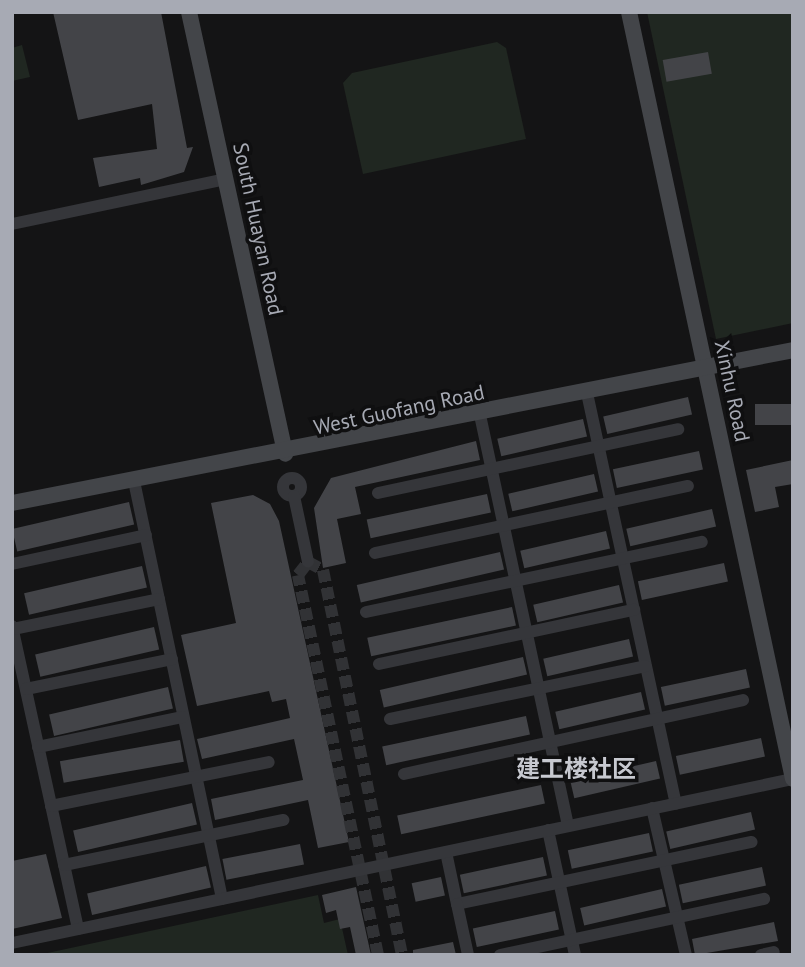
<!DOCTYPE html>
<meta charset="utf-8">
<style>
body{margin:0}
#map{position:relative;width:805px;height:967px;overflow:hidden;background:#141415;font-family:"PT Sans","Noto Sans SC",sans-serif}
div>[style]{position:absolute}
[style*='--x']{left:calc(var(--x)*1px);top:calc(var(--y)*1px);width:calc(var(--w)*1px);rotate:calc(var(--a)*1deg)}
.green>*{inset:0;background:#202721}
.building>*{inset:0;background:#434448;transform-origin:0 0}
.street-tunnel>*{height:12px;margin-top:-6px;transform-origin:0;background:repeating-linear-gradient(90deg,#313235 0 12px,transparent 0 18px)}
.street>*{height:12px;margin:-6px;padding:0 6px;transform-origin:6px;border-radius:6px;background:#35363a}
.street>.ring{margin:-6px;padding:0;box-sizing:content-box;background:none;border:12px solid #35363a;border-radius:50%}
.secondary>*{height:16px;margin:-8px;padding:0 8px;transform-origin:8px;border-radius:8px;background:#434549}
span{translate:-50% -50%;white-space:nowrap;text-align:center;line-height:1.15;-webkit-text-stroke:7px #0f0f10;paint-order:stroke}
.street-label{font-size:21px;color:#a7aab4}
.quarter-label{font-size:24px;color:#c7c9d0;font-weight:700}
.frame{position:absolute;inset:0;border:14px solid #a7aab4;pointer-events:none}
</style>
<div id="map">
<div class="green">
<i style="clip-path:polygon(647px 12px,793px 12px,793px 323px,716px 339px)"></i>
<i style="clip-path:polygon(497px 42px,506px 48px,526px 139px,363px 174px,343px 83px,352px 73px)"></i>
<i style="clip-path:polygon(22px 45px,30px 77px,12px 81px,12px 48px)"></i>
<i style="clip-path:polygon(318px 895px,324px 923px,340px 919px,348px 955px,38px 955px)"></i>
</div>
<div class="building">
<i style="clip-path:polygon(53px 12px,161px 12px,187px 148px,193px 147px,184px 172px,141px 185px,140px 178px,99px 187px,93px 158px,157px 149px,152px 104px,78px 120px)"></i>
<i style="left:708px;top:52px;width:22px;height:46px;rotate:80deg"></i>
<i style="left:688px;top:397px;width:18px;height:87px;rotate:77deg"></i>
<i style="left:793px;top:404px;width:21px;height:38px;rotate:90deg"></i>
<i style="left:583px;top:419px;width:18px;height:88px;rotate:77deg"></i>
<i style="clip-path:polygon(476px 441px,480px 460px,355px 487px,361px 514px,337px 519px,346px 563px,323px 568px,314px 508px,331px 478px)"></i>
<i style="left:699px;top:451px;width:19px;height:88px;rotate:78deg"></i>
<i style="clip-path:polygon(793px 460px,793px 484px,775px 487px,779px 507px,755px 512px,746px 470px)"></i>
<i style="left:594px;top:474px;width:18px;height:88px;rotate:77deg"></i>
<i style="left:487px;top:494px;width:19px;height:123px;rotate:78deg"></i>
<i style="clip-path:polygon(253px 495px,270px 504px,279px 521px,349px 842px,318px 848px,308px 800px,215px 820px,211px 799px,303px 780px,294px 739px,202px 759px,197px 739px,290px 718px,286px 699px,272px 702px,269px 691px,197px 706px,181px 635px,236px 623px,211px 503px)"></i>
<i style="left:129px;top:502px;width:23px;height:120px;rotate:77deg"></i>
<i style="left:712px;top:509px;width:18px;height:88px;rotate:77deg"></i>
<i style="left:606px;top:531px;width:18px;height:88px;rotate:77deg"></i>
<i style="left:500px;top:552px;width:18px;height:147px;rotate:77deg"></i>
<i style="left:724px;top:563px;width:19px;height:88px;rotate:78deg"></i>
<i style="left:142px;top:566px;width:22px;height:121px;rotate:77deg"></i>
<i style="left:619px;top:585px;width:18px;height:88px;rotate:77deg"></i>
<i style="left:512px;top:607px;width:19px;height:148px;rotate:78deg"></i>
<i style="left:154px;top:627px;width:23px;height:122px;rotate:77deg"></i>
<i style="left:629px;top:639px;width:18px;height:88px;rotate:77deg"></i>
<i style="left:523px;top:657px;width:18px;height:147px;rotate:77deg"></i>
<i style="left:746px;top:669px;width:19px;height:87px;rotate:78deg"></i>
<i style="left:168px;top:687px;width:22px;height:122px;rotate:77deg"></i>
<i style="left:641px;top:692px;width:18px;height:88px;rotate:77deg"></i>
<i style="left:526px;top:716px;width:19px;height:147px;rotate:78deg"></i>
<i style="left:761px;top:738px;width:19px;height:87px;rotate:78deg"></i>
<i style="left:180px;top:740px;width:22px;height:122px;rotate:80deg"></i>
<i style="left:656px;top:761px;width:18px;height:88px;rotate:77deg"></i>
<i style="left:541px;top:785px;width:19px;height:147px;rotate:78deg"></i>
<i style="left:192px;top:803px;width:22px;height:122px;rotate:77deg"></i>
<i style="left:751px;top:812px;width:18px;height:87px;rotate:77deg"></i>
<i style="left:649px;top:833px;width:19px;height:83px;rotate:78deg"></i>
<i style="left:300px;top:844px;width:21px;height:79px;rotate:79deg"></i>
<i style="clip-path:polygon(46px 854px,62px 918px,12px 929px,12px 861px)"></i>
<i style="left:543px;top:857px;width:19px;height:85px;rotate:78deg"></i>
<i style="left:206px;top:866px;width:22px;height:122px;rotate:77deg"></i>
<i style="left:762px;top:867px;width:19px;height:85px;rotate:78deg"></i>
<i style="left:441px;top:877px;width:19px;height:30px;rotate:78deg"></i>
<i style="clip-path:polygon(356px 887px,371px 955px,356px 955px,350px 927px,340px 929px,336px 910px,326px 913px,322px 895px)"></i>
<i style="left:662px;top:889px;width:18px;height:84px;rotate:77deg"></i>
<i style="left:555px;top:911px;width:19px;height:84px;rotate:78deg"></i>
<i style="clip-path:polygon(774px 922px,778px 941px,695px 955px,692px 939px)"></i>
<i style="clip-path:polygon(453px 942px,456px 955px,413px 955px,413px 950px)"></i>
</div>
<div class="street-tunnel">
<i style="--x:378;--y:955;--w:388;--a:-101.9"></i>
<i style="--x:298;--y:575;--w:16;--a:-52"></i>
<i style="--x:308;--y:562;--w:17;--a:28"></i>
<i style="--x:323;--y:570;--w:393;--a:78.4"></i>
</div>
<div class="street">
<i style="--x:12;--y:224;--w:218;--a:-11.9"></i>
<i style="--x:587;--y:393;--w:420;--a:77.8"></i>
<i style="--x:480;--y:415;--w:420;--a:77.9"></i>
<i class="ring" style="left:283px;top:478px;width:6px;height:6px"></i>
<i style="--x:134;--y:481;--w:427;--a:78.1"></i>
<i style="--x:378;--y:493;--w:307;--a:-12"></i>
<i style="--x:294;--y:496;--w:67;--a:78"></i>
<i style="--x:375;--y:553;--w:320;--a:-12.1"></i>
<i style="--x:12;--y:564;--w:137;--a:-12.2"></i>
<i style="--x:366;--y:612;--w:343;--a:-11.8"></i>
<i style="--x:12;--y:626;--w:310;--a:77.7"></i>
<i style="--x:13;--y:629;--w:149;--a:-11.6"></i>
<i style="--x:379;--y:664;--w:261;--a:-12"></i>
<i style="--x:26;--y:689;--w:149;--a:-11.6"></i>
<i style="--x:390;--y:719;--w:261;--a:-11.7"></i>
<i style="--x:38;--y:747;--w:148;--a:-11.7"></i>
<i style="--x:404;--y:774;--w:347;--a:-12.3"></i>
<i style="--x:51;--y:806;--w:222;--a:-11.4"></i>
<i style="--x:652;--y:808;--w:151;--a:77"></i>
<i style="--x:548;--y:830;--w:128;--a:77.8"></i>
<i style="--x:446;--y:852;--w:53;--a:78.1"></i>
<i style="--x:457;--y:904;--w:301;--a:-11.9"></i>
<i style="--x:64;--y:865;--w:224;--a:-11.6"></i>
<i style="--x:457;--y:904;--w:52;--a:77.8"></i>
<i style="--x:12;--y:943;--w:798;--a:-11.86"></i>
<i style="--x:500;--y:955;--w:270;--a:-12"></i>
<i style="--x:761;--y:955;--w:13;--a:-13"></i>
</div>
<div class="secondary">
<i style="--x:189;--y:12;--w:452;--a:77.7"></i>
<i style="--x:629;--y:12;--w:784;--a:77.93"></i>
<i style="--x:12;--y:503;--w:796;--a:-11.08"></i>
</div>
<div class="street-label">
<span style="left:258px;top:229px;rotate:78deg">South Huayan Road</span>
<span style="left:732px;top:391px;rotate:78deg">Xinhu Road</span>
<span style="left:399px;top:410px;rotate:-12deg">West Guofang Road</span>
</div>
<div class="quarter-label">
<span style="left:576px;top:769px">建工楼社区</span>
</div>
<div class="frame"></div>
</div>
